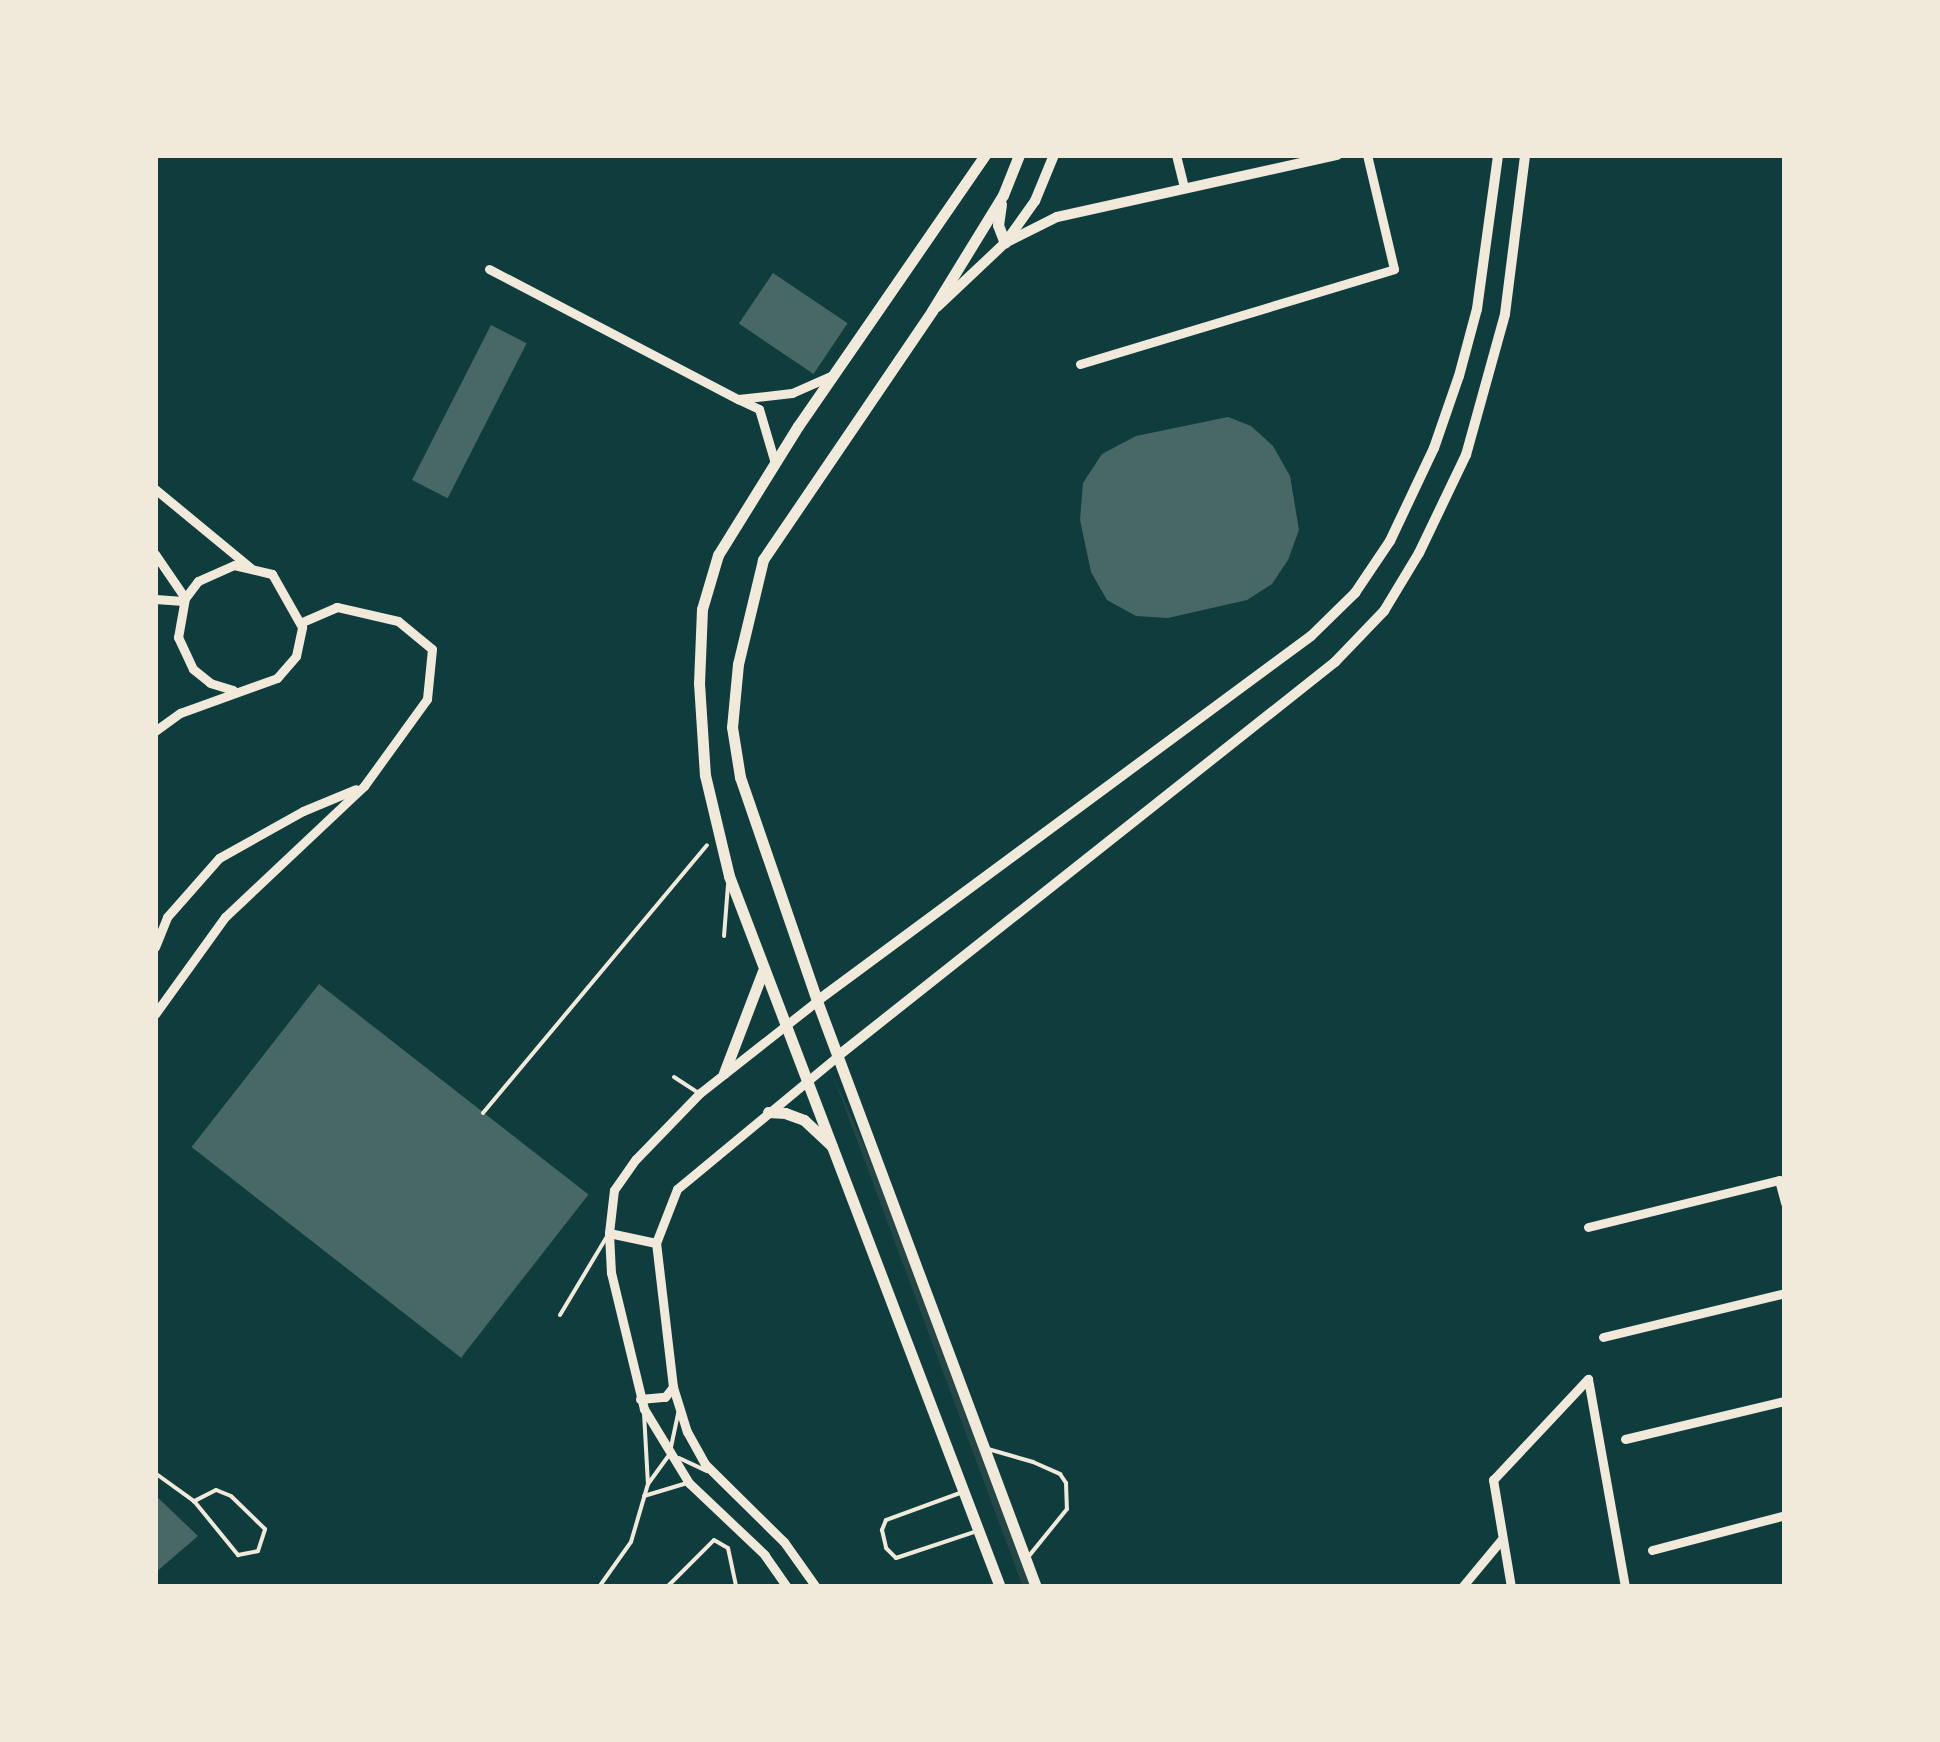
<!DOCTYPE html>
<style>
body{margin:0}
#map{position:relative;width:1940px;height:1742px;overflow:hidden;background:#0f3d3e;font-family:"Nunito Sans",sans-serif}
div>[style]{position:absolute}
[style*='--x']{left:calc(var(--x)*1px);top:calc(var(--y)*1px);width:calc(var(--w)*1px);rotate:calc(var(--a)*1deg)}
.green>*{inset:0;background:#244646}
.building>*{inset:0;background:#486865;transform-origin:0 0}
.path>*{height:4px;margin:-2px;padding:0 2px;transform-origin:2px;border-radius:2px;background:#f1e9da}
.service>*{height:4px;margin:-2px;padding:0 2px;transform-origin:2px;border-radius:2px;background:#f1e9da}
.minor>*{height:9px;margin:-4.5px;padding:0 4.5px;transform-origin:4.5px;border-radius:4.5px;background:#f1e9da}
.tertiary>*{height:10px;margin:-5px;padding:0 5px;transform-origin:5px;border-radius:5px;background:#f1e9da}
.secondary>*{height:11px;margin:-5.5px;padding:0 5.5px;transform-origin:5.5px;border-radius:5.5px;background:#f1e9da}
span{translate:-50% -50%;white-space:nowrap;text-align:center;line-height:1.15;-webkit-text-stroke:8px #f1e9da;paint-order:stroke}
.frame{position:absolute;inset:0;border:158px solid #f1e9da;pointer-events:none}
</style>
<div id="map">
<div class="green">
<i style="clip-path:polygon(832px 1073px,921px 1274px,1036px 1587px,1023px 1587px)"></i>
</div>
<div class="building">
<i style="left:773px;top:273px;width:90px;height:61px;rotate:34deg"></i>
<i style="left:491px;top:325px;width:40px;height:174px;rotate:27deg"></i>
<i style="clip-path:polygon(1228px 417px,1251px 426px,1273px 446px,1290px 476px,1299px 530px,1288px 560px,1272px 584px,1247px 600px,1168px 618px,1136px 616px,1107px 600px,1091px 572px,1080px 520px,1083px 483px,1102px 454px,1136px 436px)"></i>
<i style="left:319px;top:984px;width:342px;height:207px;rotate:38deg"></i>
<i style="clip-path:polygon(155px 1495px,198px 1536px,155px 1573px)"></i>
</div>
<div class="path">
<i style="--x:483;--y:1113;--w:349;--a:-50.1"></i>
</div>
<div class="service">
<i style="--x:724;--y:936;--w:51;--a:-85.5"></i>
<i style="--x:674;--y:1077;--w:30;--a:33"></i>
<i style="--x:560;--y:1315;--w:90;--a:-59.1"></i>
<i style="--x:644;--y:1413;--w:71;--a:86.8"></i>
<i style="--x:671;--y:1447;--w:35;--a:-78"></i>
<i style="--x:988;--y:1449;--w:47;--a:16.1"></i>
<i style="--x:1033;--y:1462;--w:30;--a:24"></i>
<i style="--x:1060;--y:1474;--w:11;--a:56"></i>
<i style="--x:1066;--y:1483;--w:26;--a:88"></i>
<i style="--x:1067;--y:1509;--w:60;--a:129"></i>
<i style="--x:679;--y:1458;--w:31;--a:25"></i>
<i style="--x:155;--y:1473;--w:48;--a:35.7"></i>
<i style="--x:194;--y:1501;--w:70;--a:50.8"></i>
<i style="--x:238;--y:1555;--w:20;--a:-11"></i>
<i style="--x:258;--y:1551;--w:23;--a:-72"></i>
<i style="--x:265;--y:1529;--w:47;--a:-135.9"></i>
<i style="--x:231;--y:1496;--w:16;--a:-158"></i>
<i style="--x:216;--y:1490;--w:25;--a:153"></i>
<i style="--x:960;--y:1493;--w:79;--a:160"></i>
<i style="--x:886;--y:1520;--w:11;--a:112"></i>
<i style="--x:882;--y:1530;--w:18;--a:77"></i>
<i style="--x:886;--y:1548;--w:14;--a:45"></i>
<i style="--x:896;--y:1558;--w:82;--a:-18.4"></i>
<i style="--x:644;--y:1496;--w:45;--a:-16.8"></i>
<i style="--x:599;--y:1587;--w:55;--a:-54.6"></i>
<i style="--x:631;--y:1542;--w:60;--a:-73.7"></i>
<i style="--x:648;--y:1484;--w:34;--a:-54"></i>
<i style="--x:667;--y:1587;--w:66;--a:-45"></i>
<i style="--x:714;--y:1540;--w:16;--a:30"></i>
<i style="--x:728;--y:1548;--w:40;--a:78"></i>
</div>
<div class="minor">
<i style="--x:1176;--y:155;--w:34;--a:76"></i>
<i style="--x:489;--y:269;--w:281;--a:27.6"></i>
<i style="--x:1080;--y:364;--w:328;--a:-16.8"></i>
<i style="--x:1394;--y:269;--w:117;--a:-103.3"></i>
<i style="--x:775;--y:463;--w:56;--a:-106.5"></i>
<i style="--x:759;--y:409;--w:23;--a:-155"></i>
<i style="--x:738;--y:399;--w:54;--a:-6.3"></i>
<i style="--x:792;--y:393;--w:45;--a:-23.7"></i>
<i style="--x:155;--y:489;--w:124;--a:39.5"></i>
<i style="--x:155;--y:554;--w:53;--a:55.7"></i>
<i style="--x:155;--y:599;--w:28;--a:4"></i>
<i style="--x:155;--y:731;--w:31;--a:-36"></i>
<i style="--x:180;--y:713;--w:103;--a:-19.8"></i>
<i style="--x:277;--y:678;--w:29;--a:-49"></i>
<i style="--x:296;--y:656;--w:30;--a:-78"></i>
<i style="--x:302;--y:627;--w:61;--a:-119.5"></i>
<i style="--x:272;--y:574;--w:39;--a:-167"></i>
<i style="--x:234;--y:565;--w:39;--a:156"></i>
<i style="--x:198;--y:581;--w:21;--a:127"></i>
<i style="--x:185;--y:598;--w:40;--a:100"></i>
<i style="--x:178;--y:637;--w:35;--a:65"></i>
<i style="--x:193;--y:669;--w:22;--a:39"></i>
<i style="--x:210;--y:683;--w:24;--a:17"></i>
<i style="--x:155;--y:947;--w:32;--a:-68"></i>
<i style="--x:167;--y:917;--w:79;--a:-48.6"></i>
<i style="--x:219;--y:858;--w:96;--a:-29.2"></i>
<i style="--x:303;--y:811;--w:57;--a:-22.5"></i>
<i style="--x:155;--y:1014;--w:120;--a:-54.2"></i>
<i style="--x:225;--y:917;--w:191;--a:-43.3"></i>
<i style="--x:364;--y:786;--w:107;--a:-54.1"></i>
<i style="--x:427;--y:699;--w:50;--a:-84.3"></i>
<i style="--x:432;--y:649;--w:44;--a:-140.5"></i>
<i style="--x:398;--y:621;--w:63;--a:-167.1"></i>
<i style="--x:337;--y:607;--w:40;--a:156.6"></i>
<i style="--x:1588;--y:1227;--w:197;--a:-13.8"></i>
<i style="--x:1779;--y:1180;--w:24;--a:75"></i>
<i style="--x:609;--y:1233;--w:48;--a:12"></i>
<i style="--x:1603;--y:1337;--w:187;--a:-13.6"></i>
<i style="--x:1588;--y:1379;--w:211;--a:79.9"></i>
<i style="--x:640;--y:1399;--w:25;--a:-5"></i>
<i style="--x:665;--y:1397;--w:13;--a:-51"></i>
<i style="--x:1625;--y:1439;--w:164;--a:-13.4"></i>
<i style="--x:1652;--y:1550;--w:138;--a:-14.7"></i>
<i style="--x:787;--y:1587;--w:39;--a:-125"></i>
<i style="--x:765;--y:1555;--w:105;--a:-136.5"></i>
<i style="--x:689;--y:1483;--w:87;--a:-121.3"></i>
<i style="--x:644;--y:1409;--w:140;--a:-103.6"></i>
<i style="--x:611;--y:1273;--w:40;--a:-92.9"></i>
<i style="--x:609;--y:1233;--w:43;--a:-83.4"></i>
<i style="--x:614;--y:1190;--w:38;--a:-55"></i>
<i style="--x:636;--y:1159;--w:92;--a:-45.9"></i>
<i style="--x:700;--y:1093;--w:149;--a:-38.2"></i>
<i style="--x:816;--y:1587;--w:55;--a:-125.4"></i>
<i style="--x:784;--y:1542;--w:111;--a:-135.4"></i>
<i style="--x:705;--y:1464;--w:37;--a:-119"></i>
<i style="--x:687;--y:1432;--w:47;--a:-107.3"></i>
<i style="--x:673;--y:1387;--w:145;--a:-96.7"></i>
<i style="--x:656;--y:1243;--w:58;--a:-68.7"></i>
<i style="--x:677;--y:1189;--w:210;--a:-39.6"></i>
<i style="--x:1462;--y:1587;--w:61;--a:-50.3"></i>
<i style="--x:1511;--y:1587;--w:109;--a:-99.5"></i>
<i style="--x:1493;--y:1480;--w:139;--a:-46.8"></i>
</div>
<div class="tertiary">
<i style="--x:1005;--y:243;--w:58;--a:-26.6"></i>
<i style="--x:1057;--y:217;--w:287;--a:-12.5"></i>
<i style="--x:937;--y:307;--w:93;--a:-43.3"></i>
<i style="--x:1005;--y:243;--w:52;--a:-54.5"></i>
<i style="--x:1035;--y:201;--w:50;--a:-67.6"></i>
<i style="--x:817;--y:1001;--w:614;--a:-36.46"></i>
<i style="--x:1311;--y:636;--w:62;--a:-44.3"></i>
<i style="--x:1355;--y:593;--w:63;--a:-56.1"></i>
<i style="--x:1390;--y:541;--w:103;--a:-64.7"></i>
<i style="--x:1434;--y:448;--w:76;--a:-70.9"></i>
<i style="--x:1459;--y:376;--w:69;--a:-75"></i>
<i style="--x:1477;--y:309;--w:155;--a:-82.2"></i>
<i style="--x:839;--y:1055;--w:633;--a:-38.39"></i>
<i style="--x:1335;--y:662;--w:71;--a:-46.1"></i>
<i style="--x:1384;--y:611;--w:68;--a:-58.9"></i>
<i style="--x:1419;--y:553;--w:109;--a:-64.4"></i>
<i style="--x:1466;--y:455;--w:146;--a:-74.5"></i>
<i style="--x:1505;--y:314;--w:160;--a:-82.8"></i>
</div>
<div class="secondary">
<i style="--x:985;--y:155;--w:329;--a:124.6"></i>
<i style="--x:798;--y:426;--w:152;--a:121.8"></i>
<i style="--x:718;--y:555;--w:56;--a:106.5"></i>
<i style="--x:702;--y:609;--w:74;--a:92.3"></i>
<i style="--x:699;--y:683;--w:92;--a:86.3"></i>
<i style="--x:705;--y:775;--w:104;--a:76.6"></i>
<i style="--x:729;--y:876;--w:761;--a:69.14"></i>
<i style="--x:1019;--y:155;--w:43;--a:111.8"></i>
<i style="--x:1003;--y:195;--w:136;--a:121.5"></i>
<i style="--x:932;--y:311;--w:301;--a:124.2"></i>
<i style="--x:763;--y:560;--w:107;--a:103.5"></i>
<i style="--x:738;--y:664;--w:63;--a:95.4"></i>
<i style="--x:732;--y:727;--w:51;--a:80.9"></i>
<i style="--x:740;--y:777;--w:237;--a:71"></i>
<i style="--x:817;--y:1001;--w:626;--a:69.51"></i>
<i style="--x:1001;--y:204;--w:21;--a:98"></i>
<i style="--x:998;--y:225;--w:19;--a:69"></i>
<i style="--x:724;--y:1073;--w:109;--a:-69.1"></i>
<i style="--x:768;--y:1112;--w:17;--a:3"></i>
<i style="--x:785;--y:1113;--w:20;--a:20"></i>
<i style="--x:804;--y:1120;--w:38;--a:43"></i>
</div>
<div class="frame"></div>
</div>
